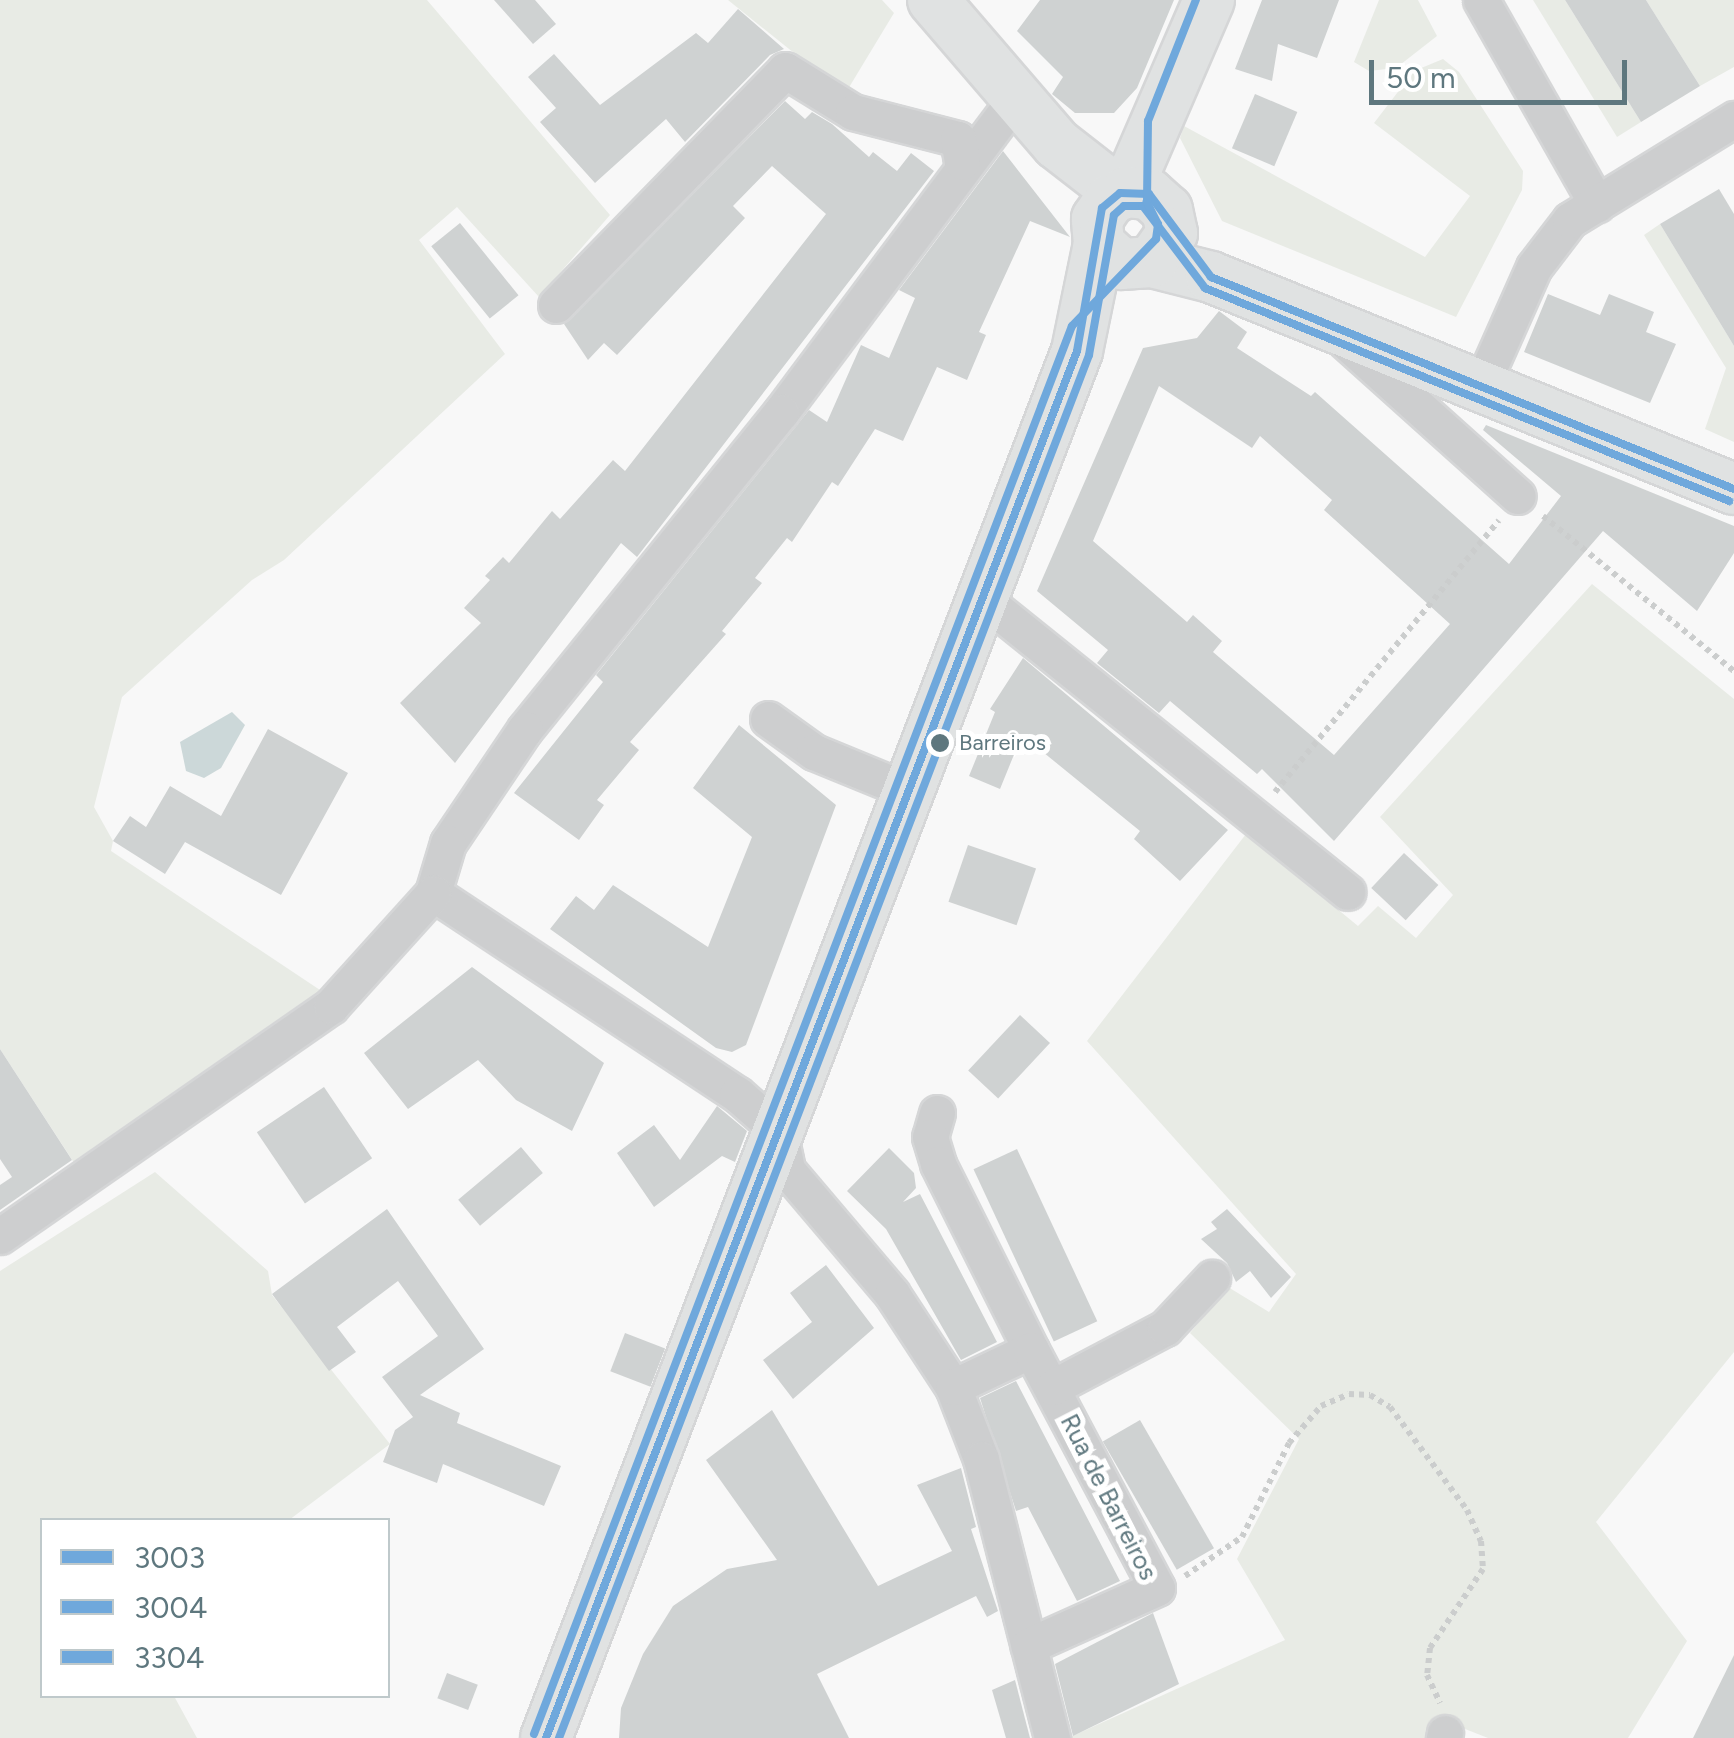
<!DOCTYPE html>
<style>
body{margin:0}
#map{position:relative;width:1734px;height:1738px;overflow:hidden;background:#f8f8f8;font-family:Figtree,sans-serif}
div>[style]{position:absolute}
[style*='--x']{left:calc(var(--x)*1px);top:calc(var(--y)*1px);width:calc(var(--w)*1px);rotate:calc(var(--a)*1deg)}
.green>*{inset:0;background:#e8ebe5}
.water>*{inset:0;background:#ccd8d9}
.building>*{inset:0;background:#cfd2d2;transform-origin:0 0}
.path>*{height:6px;margin-top:-3px;transform-origin:0;background:repeating-linear-gradient(90deg,#cbcdcd 0 5px,transparent 0 10px)}
.roads{filter:drop-shadow(2px 0 #d5d6d7) drop-shadow(-2px 0 #d5d6d7) drop-shadow(0 2px #d5d6d7) drop-shadow(0 -2px #d5d6d7)}
.street>*{height:35px;margin:-17.5px;padding:0 17.5px;transform-origin:17.5px;border-radius:17.5px;background:#cdcecf}
.secondary>*{height:50px;margin:-25px;padding:0 25px;transform-origin:25px;border-radius:25px;background:#e0e2e2}
.bus-1>*{height:8px;margin:-4px;padding:0 4px;transform-origin:4px;border-radius:4px;background:#6fa8dc}
.bus-2>*{height:8px;margin:-4px;padding:0 4px;transform-origin:4px;border-radius:4px;background:#6fa8dc}
.bus-3>*{height:8px;margin:-4px;padding:0 4px;transform-origin:4px;border-radius:4px;background:#6fa8dc}
.dots>*{width:28px;height:28px;translate:-50% -50%;box-sizing:border-box;border:5px solid #fff;border-radius:50%}
span{translate:-50% -50%;white-space:nowrap;text-align:center;line-height:1.15;-webkit-text-stroke:10px #fff;paint-order:stroke}
.bus-label{font-size:22px;color:#5e777e}
.left{translate:0 -50%;text-align:left}
.street-label{font-size:25px;color:#5e777e}
.legend{position:absolute;left:40px;top:1518px;width:350px;height:180px;box-sizing:border-box;background:#fff;border:2px solid #bfc9cb;margin:0;padding:12px 18px;list-style:none;font-size:30px;color:#5e777e}
.legend li{display:flex;align-items:center;gap:20px;height:50px}
.legend b{width:50px;border:2px solid #bfc9cb}
.scale{position:absolute;left:1369px;top:60px;width:258px;height:45px;box-sizing:border-box;border:5px solid #5e777e;border-top:0;padding-left:12px;font-size:30px;line-height:35px;white-space:nowrap;color:#5e777e;-webkit-text-stroke:8px #fff;paint-order:stroke}
</style>
<div id="map">
<div class="green">
<i style="clip-path:polygon(0 0,427px 0,610px 215px,539px 297px,457px 207px,419px 240px,505px 354px,284px 560px,252px 580px,122px 697px,94px 807px,113px 841px,111px 851px,329px 996px,80px 1172px,0 1049px)"></i>
<i style="clip-path:polygon(728px 0,882px 0,894px 13px,845px 94px)"></i>
<i style="clip-path:polygon(1379px 0,1418px 0,1437px 36px,1396px 68px,1369px 71px,1354px 62px)"></i>
<i style="clip-path:polygon(1533px 0,1565px 0,1641px 122px,1617px 137px)"></i>
<i style="clip-path:polygon(1646px 0,1734px 0,1734px 67px,1700px 86px)"></i>
<i style="clip-path:polygon(1443px 59px,1459px 72px,1523px 171px,1522px 190px,1456px 317px,1222px 221px,1180px 138px,1184px 126px,1425px 257px,1470px 196px,1374px 123px,1414px 71px)"></i>
<i style="clip-path:polygon(1660px 224px,1734px 346px,1734px 442px,1705px 429px,1726px 368px,1644px 235px)"></i>
<i style="clip-path:polygon(1592px 584px,1734px 699px,1734px 1352px,1596px 1522px,1687px 1641px,1628px 1738px,1488px 1738px,1460px 1727px,1448px 1738px,1068px 1738px,1285px 1640px,1237px 1559px,1299px 1439px,1190px 1333px,1228px 1287px,1269px 1312px,1296px 1274px,1087px 1041px,1246px 834px,1358px 926px,1378px 906px,1416px 938px,1453px 895px,1380px 817px)"></i>
<i style="clip-path:polygon(155px 1172px,268px 1271px,272px 1295px,390px 1444px,289px 1520px,42px 1520px,42px 1696px,174px 1696px,197px 1738px,0 1738px,0 1271px)"></i>
</div>
<div class="water">
<i style="clip-path:polygon(232px 712px,245px 725px,221px 768px,204px 778px,186px 771px,180px 742px)"></i>
</div>
<div class="building">
<i style="clip-path:polygon(494px 0,535px 0,556px 24px,533px 44px)"></i>
<i style="clip-path:polygon(1040px 0,1174px 0,1137px 88px,1114px 113px,1075px 113px,1052px 94px,1063px 77px,1017px 31px)"></i>
<i style="clip-path:polygon(1262px 0,1339px 0,1317px 58px,1278px 44px,1272px 81px,1235px 69px)"></i>
<i style="clip-path:polygon(1565px 0,1646px 0,1700px 86px,1641px 122px)"></i>
<i style="clip-path:polygon(738px 9px,784px 49px,770px 55px,685px 142px,666px 119px,595px 183px,540px 122px,556px 108px,528px 77px,554px 54px,600px 105px,696px 33px,708px 43px)"></i>
<i style="left:1255px;top:94px;width:46px;height:59px;rotate:23deg"></i>
<i style="clip-path:polygon(785px 101px,805px 119px,812px 112px,832px 124px,869px 157px,873px 152px,897px 171px,911px 153px,934px 171px,637px 557px,621px 543px,455px 763px,400px 703px,481px 623px,464px 608px,490px 580px,485px 576px,503px 557px,509px 563px,552px 511px,560px 519px,613px 460px,625px 471px,826px 214px,772px 166px,733px 206px,745px 218px,617px 355px,604px 343px,588px 360px,564px 324px)"></i>
<i style="clip-path:polygon(1003px 151px,1070px 237px,1030px 221px,979px 332px,986px 335px,967px 380px,937px 367px,903px 441px,875px 429px,838px 486px,832px 482px,792px 542px,787px 538px,755px 578px,762px 583px,722px 631px,726px 634px,630px 742px,639px 750px,597px 800px,604px 805px,579px 840px,514px 793px,603px 682px,596px 675px,809px 410px,827px 422px,861px 345px,889px 358px,915px 298px,899px 290px)"></i>
<i style="clip-path:polygon(1719px 189px,1734px 214px,1734px 346px,1660px 224px)"></i>
<i style="left:460px;top:223px;width:93px;height:37px;rotate:51deg"></i>
<i style="clip-path:polygon(1548px 294px,1600px 315px,1609px 294px,1654px 312px,1646px 332px,1676px 344px,1650px 403px,1524px 352px)"></i>
<i style="clip-path:polygon(evenodd,1219px 311px,1247px 332px,1237px 348px,1311px 396px,1315px 392px,1509px 564px,1561px 496px,1483px 430px,1486px 425px,1734px 526px,1734px 553px,1697px 611px,1603px 531px,1334px 841px,1262px 769px,1257px 774px,1170px 701px,1159px 713px,1097px 663px,1108px 650px,1037px 591px,1143px 348px,1197px 338px,1219px 311px,1159px 386px,1252px 448px,1260px 436px,1332px 500px,1324px 510px,1450px 624px,1334px 755px,1213px 652px,1222px 641px,1193px 615px,1187px 622px,1093px 541px,1159px 386px)"></i>
<i style="clip-path:polygon(1023px 658px,1228px 830px,1180px 881px,1134px 839px,1140px 831px,1022px 735px,1000px 789px,969px 776px,995px 712px,990px 709px)"></i>
<i style="clip-path:polygon(739px 725px,836px 805px,746px 1045px,732px 1052px,716px 1048px,550px 929px,576px 896px,594px 910px,613px 885px,708px 947px,752px 837px,693px 788px)"></i>
<i style="clip-path:polygon(268px 729px,348px 773px,281px 895px,185px 842px,165px 874px,113px 841px,130px 816px,146px 827px,170px 786px,221px 816px)"></i>
<i style="left:968px;top:845px;width:72px;height:60px;rotate:19deg"></i>
<i style="left:1404px;top:853px;width:47px;height:48px;rotate:43deg"></i>
<i style="clip-path:polygon(472px 967px,604px 1063px,572px 1131px,516px 1100px,478px 1060px,408px 1109px,364px 1053px)"></i>
<i style="left:1020px;top:1015px;width:41px;height:76px;rotate:43deg"></i>
<i style="clip-path:polygon(0 1049px,72px 1160px,0 1210px,0 1185px,12px 1177px,0 1159px)"></i>
<i style="left:324px;top:1087px;width:86px;height:81px;rotate:56deg"></i>
<i style="clip-path:polygon(717px 1106px,747px 1131px,735px 1162px,722px 1156px,654px 1207px,617px 1153px,654px 1125px,680px 1160px)"></i>
<i style="left:521px;top:1147px;width:34px;height:82px;rotate:50deg"></i>
<i style="clip-path:polygon(889px 1148px,914px 1173px,916px 1188px,903px 1202px,920px 1194px,997px 1342px,961px 1360px,886px 1229px,847px 1191px)"></i>
<i style="left:1017px;top:1149px;width:190px;height:48px;rotate:65deg"></i>
<i style="clip-path:polygon(387px 1209px,484px 1349px,420px 1395px,460px 1413px,457px 1423px,561px 1466px,544px 1506px,443px 1464px,437px 1483px,383px 1462px,395px 1430px,413px 1417px,382px 1377px,438px 1336px,398px 1281px,337px 1327px,356px 1352px,329px 1371px,272px 1294px)"></i>
<i style="clip-path:polygon(1227px 1209px,1291px 1277px,1271px 1298px,1250px 1271px,1236px 1282px,1227px 1263px,1201px 1239px,1217px 1229px,1211px 1222px)"></i>
<i style="clip-path:polygon(826px 1265px,874px 1328px,793px 1399px,763px 1360px,812px 1322px,790px 1293px)"></i>
<i style="left:625px;top:1333px;width:43px;height:41px;rotate:21deg"></i>
<i style="clip-path:polygon(1016px 1381px,1120px 1581px,1077px 1601px,1028px 1507px,1016px 1511px,980px 1398px)"></i>
<i style="clip-path:polygon(772px 1410px,878px 1586px,952px 1551px,917px 1485px,961px 1468px,976px 1527px,971px 1529px,998px 1611px,987px 1617px,976px 1596px,817px 1674px,849px 1738px,619px 1738px,621px 1708px,643px 1654px,673px 1606px,727px 1569px,777px 1560px,706px 1460px)"></i>
<i style="left:1140px;top:1420px;width:148px;height:43px;rotate:60deg"></i>
<i style="clip-path:polygon(1153px 1613px,1179px 1684px,1073px 1736px,1055px 1664px)"></i>
<i style="clip-path:polygon(1734px 1655px,1734px 1738px,1693px 1738px)"></i>
<i style="left:447px;top:1673px;width:33px;height:27px;rotate:21deg"></i>
<i style="clip-path:polygon(1015px 1680px,1030px 1738px,1006px 1738px,992px 1690px)"></i>
</div>
<div class="path">
<i style="--x:1543;--y:516;--w:246;--a:39.1"></i>
<i style="--x:1275;--y:792;--w:352;--a:-50.5"></i>
<i style="--x:1185;--y:1576;--w:69;--a:-34.4"></i>
<i style="--x:1242;--y:1537;--w:105;--a:-63.4"></i>
<i style="--x:1289;--y:1443;--w:49;--a:-49.1"></i>
<i style="--x:1321;--y:1406;--w:30;--a:-23"></i>
<i style="--x:1349;--y:1394;--w:21;--a:3"></i>
<i style="--x:1370;--y:1395;--w:23;--a:31"></i>
<i style="--x:1390;--y:1407;--w:129;--a:53.2"></i>
<i style="--x:1467;--y:1510;--w:34;--a:66"></i>
<i style="--x:1481;--y:1541;--w:28;--a:86"></i>
<i style="--x:1483;--y:1569;--w:95;--a:123.9"></i>
<i style="--x:1430;--y:1648;--w:27;--a:96"></i>
<i style="--x:1427;--y:1675;--w:31;--a:65"></i>
</div>
<div class="roads">
<div class="street">
<i style="--x:1481;--y:0;--w:235;--a:60.4"></i>
<i style="--x:1016;--y:98;--w:392;--a:126.8"></i>
<i style="--x:781;--y:412;--w:407;--a:128.9"></i>
<i style="--x:525;--y:729;--w:138;--a:124"></i>
<i style="--x:448;--y:843;--w:52;--a:106.7"></i>
<i style="--x:433;--y:893;--w:364;--a:33.5"></i>
<i style="--x:737;--y:1094;--w:56;--a:41.4"></i>
<i style="--x:779;--y:1131;--w:40;--a:78"></i>
<i style="--x:787;--y:1170;--w:162;--a:49.7"></i>
<i style="--x:892;--y:1294;--w:111;--a:56.7"></i>
<i style="--x:953;--y:1387;--w:77;--a:68.7"></i>
<i style="--x:981;--y:1459;--w:288;--a:75.7"></i>
<i style="--x:556;--y:305;--w:328;--a:-45.7"></i>
<i style="--x:785;--y:70;--w:80;--a:31.7"></i>
<i style="--x:853;--y:112;--w:108;--a:14.4"></i>
<i style="--x:958;--y:139;--w:23;--a:80"></i>
<i style="--x:1345;--y:341;--w:232;--a:41.9"></i>
<i style="--x:1481;--y:386;--w:130;--a:-66"></i>
<i style="--x:1534;--y:267;--w:59;--a:-52.5"></i>
<i style="--x:1570;--y:220;--w:193;--a:-31.6"></i>
<i style="--x:982;--y:598;--w:469;--a:38.8"></i>
<i style="--x:768;--y:719;--w:57;--a:35.7"></i>
<i style="--x:814;--y:752;--w:103;--a:22.3"></i>
<i style="--x:937;--y:1113;--w:25;--a:106"></i>
<i style="--x:930;--y:1137;--w:28;--a:73"></i>
<i style="--x:938;--y:1164;--w:208;--a:63.4"></i>
<i style="--x:0;--y:1236;--w:403;--a:-34.8"></i>
<i style="--x:331;--y:1006;--w:152;--a:-47.9"></i>
<i style="--x:953;--y:1387;--w:86;--a:-25.4"></i>
<i style="--x:1031;--y:1350;--w:269;--a:62.1"></i>
<i style="--x:1157;--y:1588;--w:141;--a:155.8"></i>
<i style="--x:1053;--y:1387;--w:127;--a:-27.8"></i>
<i style="--x:1165;--y:1328;--w:69;--a:-46.8"></i>
<i style="--x:1444;--y:1738;--w:5;--a:-79"></i>
</div>
<div class="secondary">
<i style="--x:933;--y:0;--w:190;--a:49.3"></i>
<i style="--x:1057;--y:144;--w:80;--a:37.9"></i>
<i style="--x:1126;--y:192;--w:209;--a:-66.6"></i>
<i style="--x:1152;--y:262;--w:61;--a:14.3"></i>
<i style="--x:1211;--y:277;--w:564;--a:22.07"></i>
<i style="--x:546;--y:1738;--w:1485;--a:-69.05"></i>
<i style="--x:1077;--y:351;--w:109;--a:-78.4"></i>
<i style="--x:1099;--y:244;--w:25;--a:-95"></i>
<i style="--x:1097;--y:219;--w:23;--a:-56"></i>
<i style="--x:1110;--y:200;--w:18;--a:-27"></i>
<i style="--x:1126;--y:192;--w:23;--a:5"></i>
<i style="--x:1149;--y:194;--w:24;--a:42"></i>
<i style="--x:1167;--y:210;--w:24;--a:78"></i>
<i style="--x:1172;--y:233;--w:35;--a:125"></i>
<i style="--x:1152;--y:262;--w:31;--a:176"></i>
<i style="--x:1121;--y:264;--w:30;--a:-138"></i>
</div>
</div>
<div class="bus-1">
<i style="--x:546;--y:1738;--w:1485;--a:-69.05"></i>
<i style="--x:1077;--y:351;--w:145;--a:-80.1"></i>
<i style="--x:1102;--y:208;--w:23;--a:-40"></i>
<i style="--x:1120;--y:193;--w:29;--a:2"></i>
<i style="--x:1149;--y:194;--w:104;--a:53.2"></i>
<i style="--x:1211;--y:277;--w:564;--a:22.07"></i>
</div>
<div class="bus-2">
<i style="--x:559;--y:1738;--w:1481;--a:-69.03"></i>
<i style="--x:1089;--y:355;--w:142;--a:-79.9"></i>
<i style="--x:1114;--y:215;--w:13;--a:-42"></i>
<i style="--x:1124;--y:206;--w:19;--a:0"></i>
<i style="--x:1143;--y:206;--w:103;--a:52.9"></i>
<i style="--x:1205;--y:288;--w:566;--a:22.12"></i>
</div>
<div class="bus-3">
<i style="--x:534;--y:1734;--w:1507;--a:-69.09"></i>
<i style="--x:1072;--y:326;--w:121;--a:-46"></i>
<i style="--x:1156;--y:239;--w:15;--a:-82"></i>
<i style="--x:1158;--y:224;--w:25;--a:-117"></i>
<i style="--x:1147;--y:202;--w:81;--a:-89.3"></i>
<i style="--x:1148;--y:121;--w:130;--a:-68.4"></i>
</div>
<div class="dots">
<i style="left:940px;top:743px;background:#5e777e"></i>
</div>
<div class="bus-label">
<span class="left" style="left:959px;top:743px">Barreiros</span>
</div>
<div class="street-label">
<span style="left:1109px;top:1497px;rotate:63deg">Rua de Barreiros</span>
</div>
<ul class="legend">
<li><b style="height:12px;background:#6fa8dc"></b>3003</li>
<li><b style="height:12px;background:#6fa8dc"></b>3004</li>
<li><b style="height:12px;background:#6fa8dc"></b>3304</li>
</ul>
<div class="scale">50 m</div>
</div>
